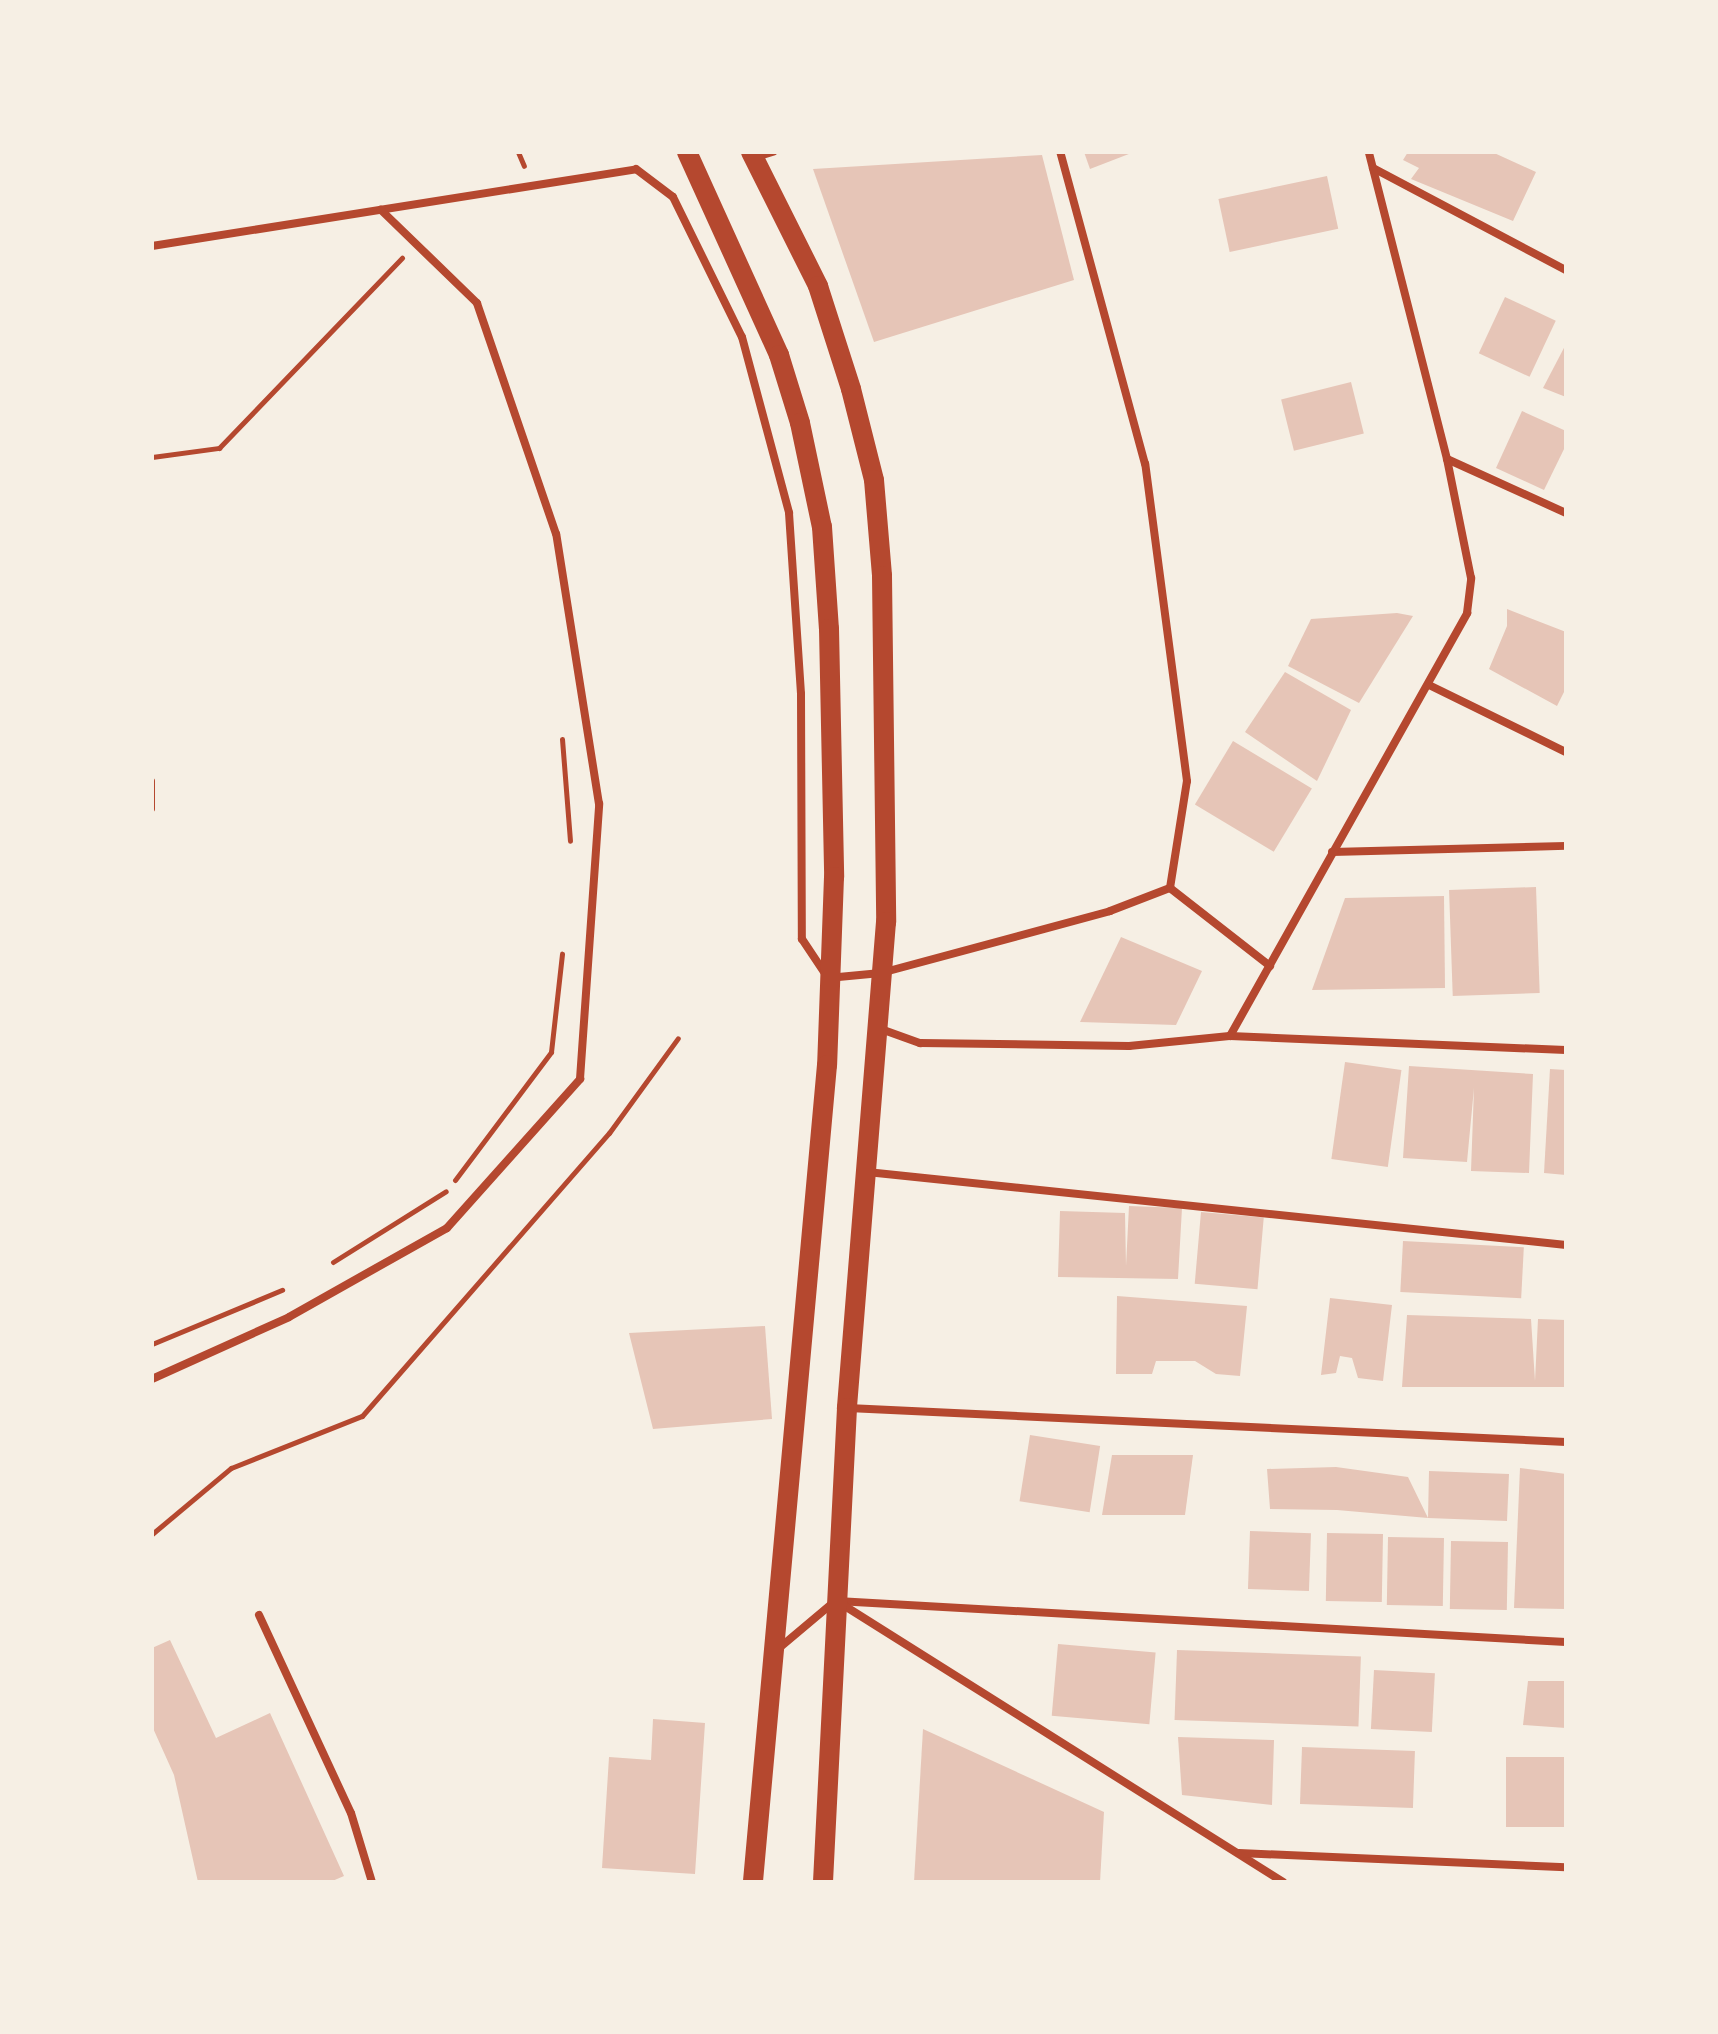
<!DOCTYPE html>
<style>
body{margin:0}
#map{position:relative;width:1718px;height:2034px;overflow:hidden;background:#f6efe4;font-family:"PT Sans",sans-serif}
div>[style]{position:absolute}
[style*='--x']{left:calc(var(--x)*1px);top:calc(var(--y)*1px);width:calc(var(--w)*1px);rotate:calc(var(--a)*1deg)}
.building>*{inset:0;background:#e6c5b7;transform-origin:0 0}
.path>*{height:5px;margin:-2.5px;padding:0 2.5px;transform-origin:2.5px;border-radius:2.5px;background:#b5482f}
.service>*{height:6px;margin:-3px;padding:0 3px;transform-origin:3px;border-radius:3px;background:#b5482f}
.minor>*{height:8px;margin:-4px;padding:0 4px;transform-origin:4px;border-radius:4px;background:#b5482f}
.primary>*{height:20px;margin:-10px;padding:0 10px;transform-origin:10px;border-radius:10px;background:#b5482f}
span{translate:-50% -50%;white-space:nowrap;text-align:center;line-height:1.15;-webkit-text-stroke:8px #f6efe4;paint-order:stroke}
.frame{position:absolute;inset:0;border:154px solid #f6efe4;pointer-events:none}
</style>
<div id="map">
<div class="building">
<i style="clip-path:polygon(1084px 152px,1134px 152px,1090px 169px)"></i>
<i style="clip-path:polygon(1408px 152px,1492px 152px,1536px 172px,1513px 221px,1411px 179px,1419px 168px,1403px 160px)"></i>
<i style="clip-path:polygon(1042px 155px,1074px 280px,874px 342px,813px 169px)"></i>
<i style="left:1327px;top:176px;width:54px;height:111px;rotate:78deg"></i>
<i style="left:1505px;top:297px;width:56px;height:62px;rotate:25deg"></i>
<i style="clip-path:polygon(1566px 344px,1566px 397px,1543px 388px)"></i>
<i style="left:1351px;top:382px;width:53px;height:72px;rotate:76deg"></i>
<i style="clip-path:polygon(1522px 411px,1566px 431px,1566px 445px,1544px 490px,1496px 468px)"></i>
<i style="clip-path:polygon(1507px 609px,1566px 632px,1566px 688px,1557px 706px,1489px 669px,1507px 626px)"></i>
<i style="clip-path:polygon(1397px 613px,1413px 616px,1359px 703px,1288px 666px,1311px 619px)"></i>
<i style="clip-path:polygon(1285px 672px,1351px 710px,1317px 781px,1245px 732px)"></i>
<i style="left:1233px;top:741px;width:92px;height:74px;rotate:31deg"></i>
<i style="left:1536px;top:887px;width:106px;height:87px;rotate:88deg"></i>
<i style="clip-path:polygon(1444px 896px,1445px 988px,1312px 990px,1345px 898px)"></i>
<i style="clip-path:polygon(1121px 937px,1202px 971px,1176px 1025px,1080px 1022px)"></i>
<i style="left:1345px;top:1062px;width:57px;height:98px;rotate:8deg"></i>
<i style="clip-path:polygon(1409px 1066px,1533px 1074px,1529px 1173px,1471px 1171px,1474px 1088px,1467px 1162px,1403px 1158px)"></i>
<i style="clip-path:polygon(1550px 1069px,1566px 1070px,1566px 1175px,1544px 1173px)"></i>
<i style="clip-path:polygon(1129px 1206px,1182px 1208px,1178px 1279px,1058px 1277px,1060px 1211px,1125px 1213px,1126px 1266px)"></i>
<i style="left:1201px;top:1212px;width:63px;height:72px;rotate:5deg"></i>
<i style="left:1403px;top:1241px;width:121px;height:51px;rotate:3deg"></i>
<i style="clip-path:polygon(1117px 1296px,1247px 1306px,1240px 1376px,1216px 1374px,1195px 1361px,1156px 1361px,1152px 1374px,1116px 1374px)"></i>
<i style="clip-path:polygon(1330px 1298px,1392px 1305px,1383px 1381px,1358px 1378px,1352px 1358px,1340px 1356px,1336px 1373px,1321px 1375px)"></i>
<i style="clip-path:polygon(1407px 1315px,1531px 1319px,1535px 1381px,1538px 1319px,1566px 1320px,1566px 1387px,1402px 1387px)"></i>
<i style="clip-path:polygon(765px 1326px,772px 1419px,653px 1429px,629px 1333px)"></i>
<i style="left:1030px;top:1435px;width:71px;height:67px;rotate:9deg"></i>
<i style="clip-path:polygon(1112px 1455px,1193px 1455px,1185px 1515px,1102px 1515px)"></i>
<i style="clip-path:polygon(1336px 1467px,1408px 1477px,1428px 1518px,1429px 1471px,1509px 1474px,1507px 1521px,1428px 1518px,1337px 1510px,1270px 1509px,1267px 1469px)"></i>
<i style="clip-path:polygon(1520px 1468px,1566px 1474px,1566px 1609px,1514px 1608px)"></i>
<i style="left:1250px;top:1531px;width:61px;height:58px;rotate:2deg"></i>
<i style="left:1327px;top:1533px;width:56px;height:68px;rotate:1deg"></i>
<i style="left:1388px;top:1537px;width:56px;height:68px;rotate:1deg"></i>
<i style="left:1451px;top:1541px;width:57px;height:68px;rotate:1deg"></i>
<i style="clip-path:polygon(170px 1640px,216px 1738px,270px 1713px,344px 1876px,330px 1882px,198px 1882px,174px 1775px,152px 1726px,152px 1648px)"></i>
<i style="left:1058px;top:1644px;width:98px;height:72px;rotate:5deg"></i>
<i style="left:1177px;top:1650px;width:184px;height:70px;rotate:2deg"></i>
<i style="left:1374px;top:1670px;width:61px;height:59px;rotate:3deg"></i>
<i style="clip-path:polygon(1528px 1681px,1566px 1681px,1566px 1728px,1523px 1725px)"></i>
<i style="clip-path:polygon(653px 1719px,705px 1723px,695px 1874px,602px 1868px,609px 1757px,651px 1760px)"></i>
<i style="clip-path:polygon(923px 1729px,1104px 1812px,1100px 1882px,914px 1882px)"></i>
<i style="clip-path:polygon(1178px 1737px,1274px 1740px,1272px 1805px,1182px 1795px)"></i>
<i style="left:1302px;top:1747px;width:113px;height:57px;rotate:2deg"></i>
<i style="left:1506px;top:1757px;width:60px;height:70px"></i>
</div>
<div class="path">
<i style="--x:518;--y:152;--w:15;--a:67"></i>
<i style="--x:152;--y:457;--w:68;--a:-7.7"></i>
<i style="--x:219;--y:448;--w:264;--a:-46.1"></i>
<i style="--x:562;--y:739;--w:102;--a:85.5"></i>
<i style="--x:455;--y:1180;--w:160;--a:-53.1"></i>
<i style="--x:551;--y:1052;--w:99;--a:-83.6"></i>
<i style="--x:333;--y:1262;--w:133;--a:-32.1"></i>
<i style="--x:152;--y:1344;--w:141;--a:-22.6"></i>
<i style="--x:152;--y:1534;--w:103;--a:-39.9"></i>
<i style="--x:231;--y:1468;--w:141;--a:-21.7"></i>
<i style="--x:362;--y:1416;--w:376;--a:-48.9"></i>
<i style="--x:609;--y:1133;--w:117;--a:-54"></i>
</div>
<div class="service">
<i style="--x:152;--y:781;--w:28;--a:90"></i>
</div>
<div class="minor">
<i style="--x:755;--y:157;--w:19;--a:-16"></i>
<i style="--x:1373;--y:168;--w:218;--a:27.9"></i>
<i style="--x:152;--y:246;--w:490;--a:-9"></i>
<i style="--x:636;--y:169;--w:46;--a:37.1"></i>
<i style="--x:673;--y:197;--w:156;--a:63.8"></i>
<i style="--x:742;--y:337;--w:182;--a:75"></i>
<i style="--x:789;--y:513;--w:181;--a:86.2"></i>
<i style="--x:801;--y:694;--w:245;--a:89.8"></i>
<i style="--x:802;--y:939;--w:47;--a:56.3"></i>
<i style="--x:828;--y:978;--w:53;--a:-5.4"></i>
<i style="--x:881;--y:973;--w:237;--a:-15.1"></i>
<i style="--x:1110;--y:911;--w:64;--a:-21"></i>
<i style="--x:1170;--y:888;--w:108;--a:-81"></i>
<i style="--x:1187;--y:781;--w:320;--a:-97.5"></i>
<i style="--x:1145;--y:464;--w:323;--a:-105.2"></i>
<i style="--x:1447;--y:459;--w:131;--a:24.4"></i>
<i style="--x:1429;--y:685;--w:153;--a:26.1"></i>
<i style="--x:1332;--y:852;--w:234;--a:-1.5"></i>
<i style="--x:1170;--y:888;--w:127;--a:38"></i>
<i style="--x:878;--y:1028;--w:45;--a:19.7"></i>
<i style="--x:920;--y:1043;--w:209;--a:0.8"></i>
<i style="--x:1129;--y:1046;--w:101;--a:-5.7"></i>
<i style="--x:1230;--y:1036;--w:336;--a:2.4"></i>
<i style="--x:1230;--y:1036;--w:485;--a:-60.7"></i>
<i style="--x:1467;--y:613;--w:35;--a:-83"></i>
<i style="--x:1471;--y:578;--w:121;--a:-101.4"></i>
<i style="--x:1447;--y:459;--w:317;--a:-104.3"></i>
<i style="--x:867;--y:1172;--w:703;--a:5.96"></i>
<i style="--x:152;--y:1379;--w:150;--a:-24.3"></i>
<i style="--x:289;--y:1317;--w:181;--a:-29.4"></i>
<i style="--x:447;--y:1228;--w:200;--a:-48.2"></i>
<i style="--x:580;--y:1079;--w:276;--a:-86"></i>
<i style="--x:599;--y:804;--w:273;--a:-99"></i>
<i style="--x:556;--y:534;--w:244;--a:-108.9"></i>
<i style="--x:477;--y:303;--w:134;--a:-135.9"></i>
<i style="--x:848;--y:1408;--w:719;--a:2.71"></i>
<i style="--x:837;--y:1601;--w:730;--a:3.22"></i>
<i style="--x:840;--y:1603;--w:524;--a:32.2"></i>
<i style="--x:259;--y:1615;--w:218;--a:65.1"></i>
<i style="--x:351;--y:1813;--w:72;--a:73.1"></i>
<i style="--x:778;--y:1649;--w:75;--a:-40.1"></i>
<i style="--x:1239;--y:1853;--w:327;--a:2.5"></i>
</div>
<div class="primary">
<i style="--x:687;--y:152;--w:223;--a:65.6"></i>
<i style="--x:779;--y:355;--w:71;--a:72.8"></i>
<i style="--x:800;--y:423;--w:106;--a:78.1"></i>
<i style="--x:822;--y:527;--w:102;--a:86.1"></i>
<i style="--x:829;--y:629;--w:248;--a:88.8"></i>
<i style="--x:834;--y:877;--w:188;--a:92.1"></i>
<i style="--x:827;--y:1065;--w:820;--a:95.18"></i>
<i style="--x:751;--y:152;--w:150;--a:63.4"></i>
<i style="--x:818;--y:286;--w:108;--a:72.2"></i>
<i style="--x:851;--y:389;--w:94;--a:75.8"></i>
<i style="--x:874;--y:480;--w:96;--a:85.2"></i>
<i style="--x:882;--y:576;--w:346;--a:89.3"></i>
<i style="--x:886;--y:922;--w:488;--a:94.6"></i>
<i style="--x:847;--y:1408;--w:475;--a:92.9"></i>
</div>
<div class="frame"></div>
</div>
